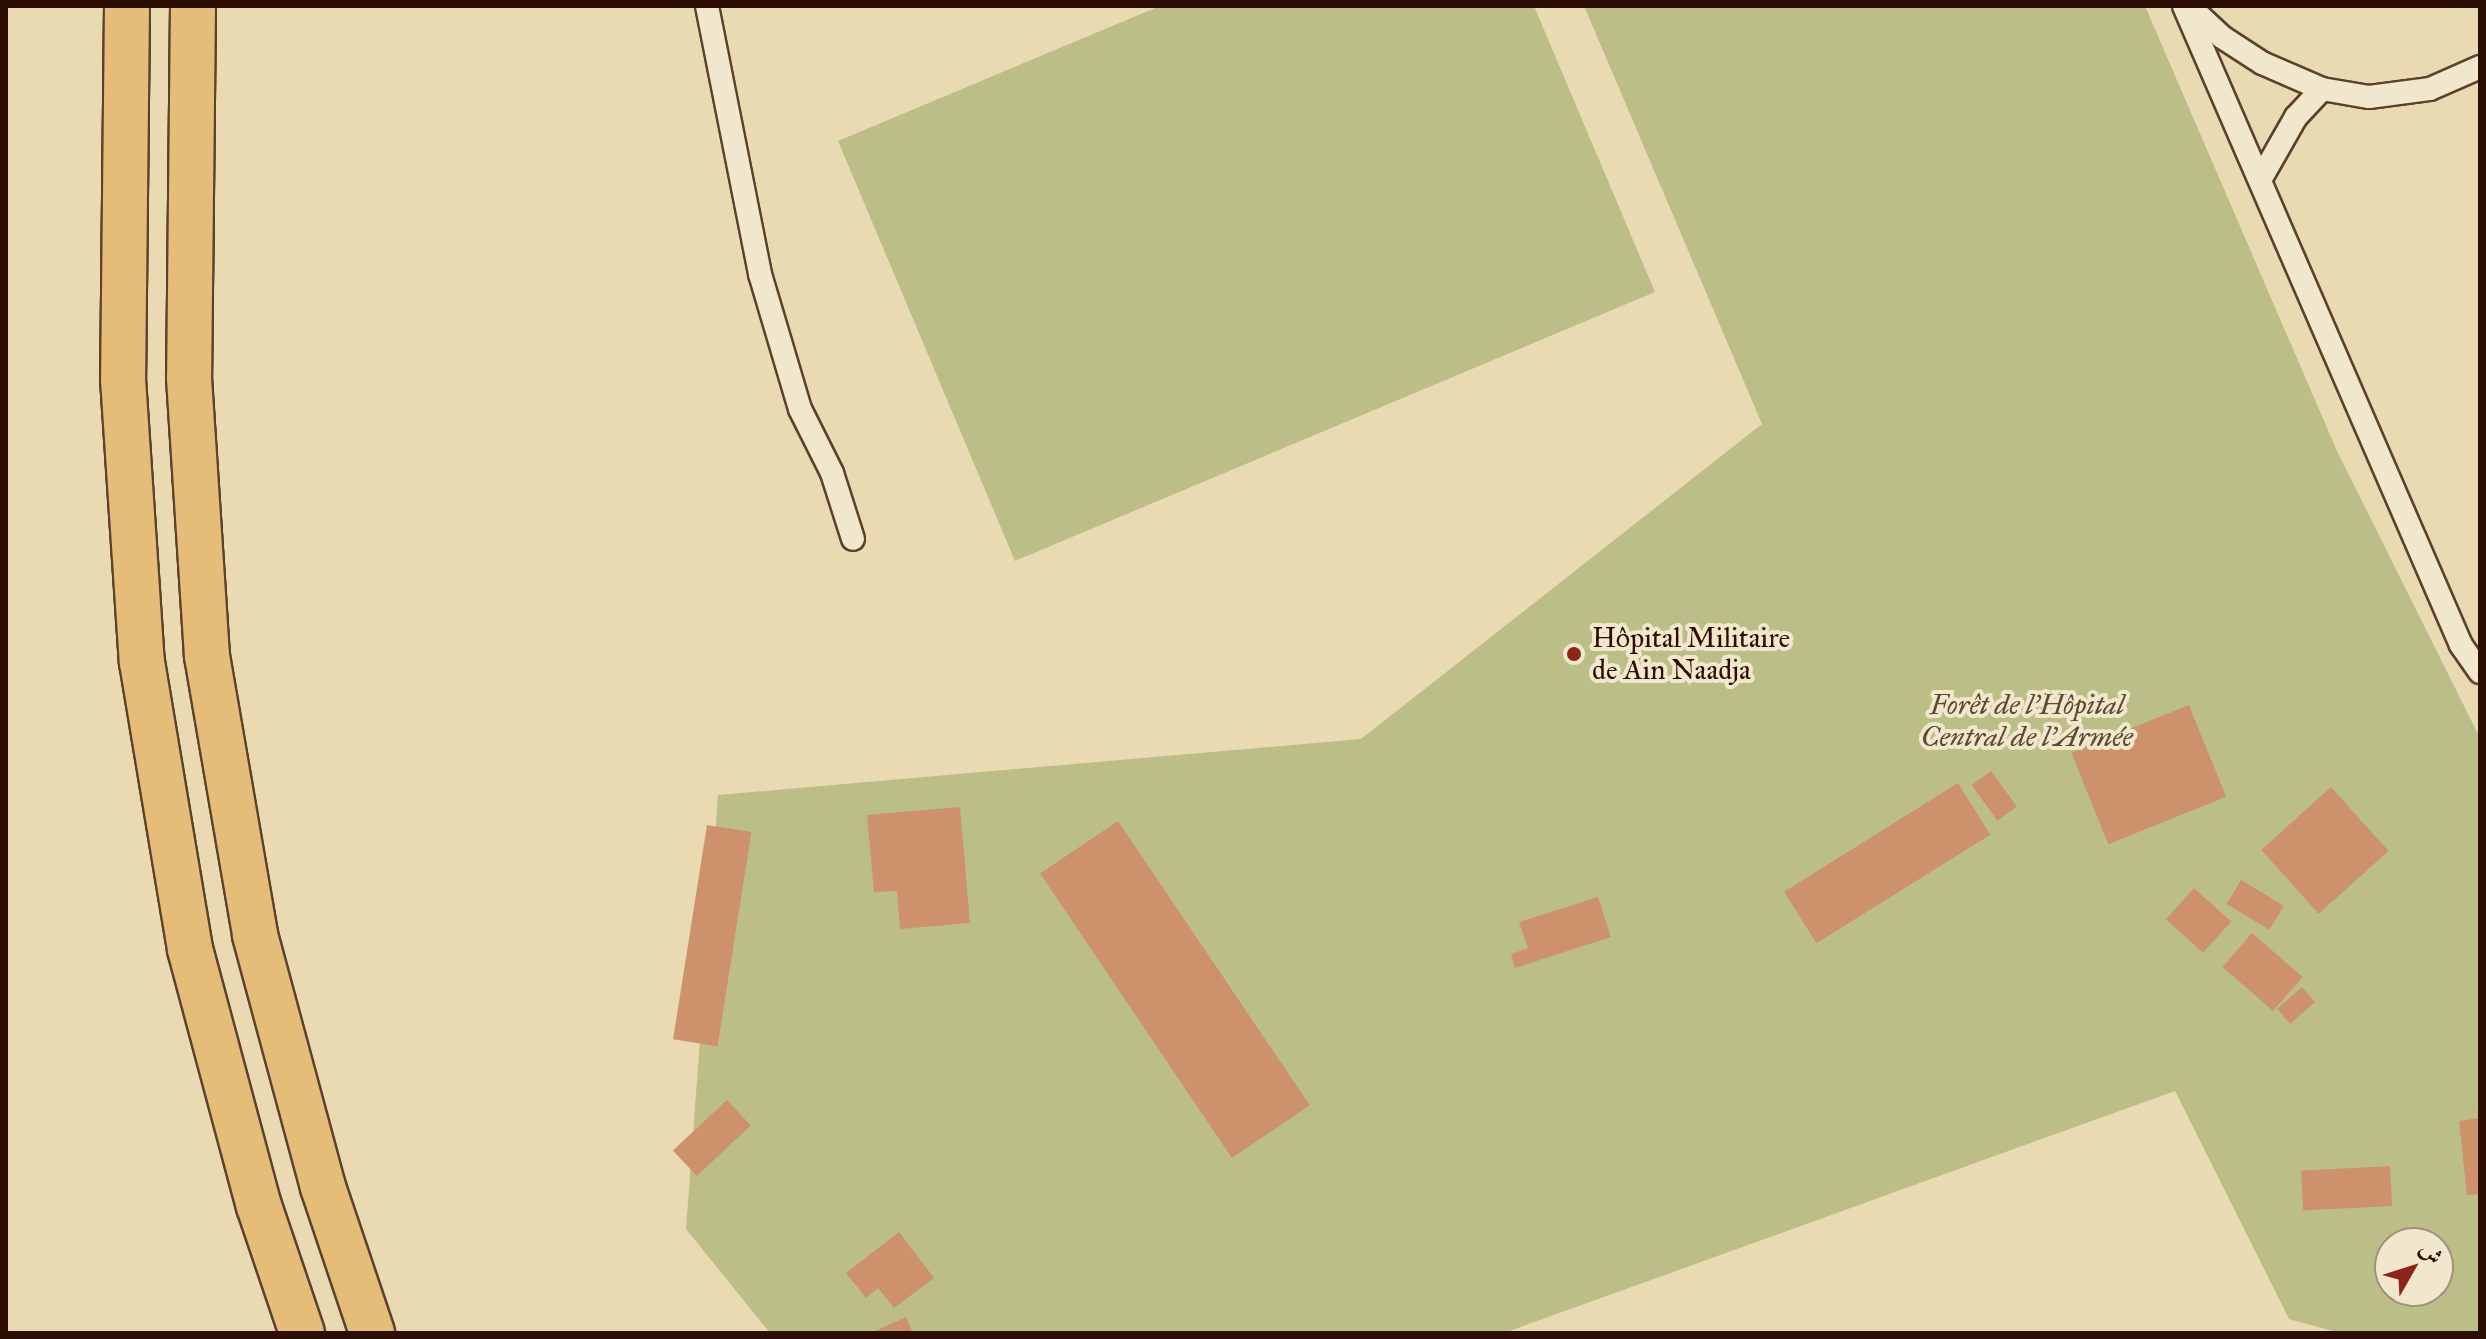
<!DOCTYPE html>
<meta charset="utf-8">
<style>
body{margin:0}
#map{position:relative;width:2486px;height:1339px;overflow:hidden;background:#eadab2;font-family:"IM FELL Great Primer",Amiri,serif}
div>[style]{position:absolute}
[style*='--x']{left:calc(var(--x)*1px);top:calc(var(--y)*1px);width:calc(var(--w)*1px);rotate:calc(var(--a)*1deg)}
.green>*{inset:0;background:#bcbe88}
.building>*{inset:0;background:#cd926b;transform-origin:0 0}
.roads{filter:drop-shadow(2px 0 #5c412e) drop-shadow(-2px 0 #5c412e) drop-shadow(0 2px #5c412e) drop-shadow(0 -2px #5c412e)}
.service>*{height:22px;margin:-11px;padding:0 11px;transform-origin:11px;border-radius:11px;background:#f1e7cd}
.trunk>*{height:44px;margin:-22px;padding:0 22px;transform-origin:22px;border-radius:22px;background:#e5bd79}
.dots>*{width:22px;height:22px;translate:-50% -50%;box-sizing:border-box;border:4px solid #f1e7cd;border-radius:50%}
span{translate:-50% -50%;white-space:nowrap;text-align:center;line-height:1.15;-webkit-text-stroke:8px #f1e7cd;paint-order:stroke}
.poi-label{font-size:28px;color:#2c0e02}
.left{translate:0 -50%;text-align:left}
.park-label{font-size:28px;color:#5e4c31;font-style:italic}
.frame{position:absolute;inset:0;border:8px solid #2c0e02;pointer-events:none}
.north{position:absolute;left:2374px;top:1227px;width:80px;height:80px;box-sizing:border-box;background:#f1e7cd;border:2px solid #a2907c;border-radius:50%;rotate:51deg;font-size:22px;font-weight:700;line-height:32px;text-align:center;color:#2c0e02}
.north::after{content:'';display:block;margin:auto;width:28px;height:36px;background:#8f2418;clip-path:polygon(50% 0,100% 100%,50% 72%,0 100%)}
</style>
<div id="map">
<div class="green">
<i style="clip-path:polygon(1160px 6px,1534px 6px,1655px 292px,1015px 561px,838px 141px)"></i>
<i style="clip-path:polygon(evenodd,1584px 6px,2145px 6px,2337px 451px,2480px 738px,2480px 1333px,2340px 1333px,2289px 1319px,2175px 1091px,1504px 1333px,770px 1333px,686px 1229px,718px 795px,1361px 739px,1762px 424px,1584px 6px,2390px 1243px,2438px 1243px,2438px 1291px,2390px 1291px,2390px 1243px)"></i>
</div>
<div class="building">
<i style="left:2189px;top:705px;width:99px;height:127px;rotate:68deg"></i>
<i style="left:1991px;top:771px;width:44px;height:24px;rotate:54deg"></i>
<i style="left:1958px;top:783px;width:61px;height:205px;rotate:58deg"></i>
<i style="left:2331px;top:787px;width:86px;height:94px;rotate:48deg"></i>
<i style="clip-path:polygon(960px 807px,970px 923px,900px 929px,897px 891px,874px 892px,867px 815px)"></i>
<i style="left:1118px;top:821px;width:343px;height:94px;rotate:56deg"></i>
<i style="left:707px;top:825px;width:45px;height:217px;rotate:9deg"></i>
<i style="left:2241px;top:880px;width:50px;height:28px;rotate:31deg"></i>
<i style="left:2194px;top:888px;width:50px;height:42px;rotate:42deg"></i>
<i style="clip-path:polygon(1598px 897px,1611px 937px,1515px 968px,1511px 954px,1528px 948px,1519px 922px)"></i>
<i style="left:2252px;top:933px;width:67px;height:45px;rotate:41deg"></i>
<i style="left:2302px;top:987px;width:20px;height:33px;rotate:49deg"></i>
<i style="left:727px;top:1100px;width:35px;height:74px;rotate:47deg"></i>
<i style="clip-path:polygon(2480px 1118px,2480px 1194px,2467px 1195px,2459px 1121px)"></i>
<i style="left:2390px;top:1166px;width:40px;height:89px;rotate:87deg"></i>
<i style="clip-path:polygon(899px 1232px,934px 1278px,894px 1308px,878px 1288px,866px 1298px,846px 1273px)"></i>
<i style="clip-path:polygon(906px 1317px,913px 1333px,871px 1333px)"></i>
</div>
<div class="roads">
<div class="service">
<i style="--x:707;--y:6;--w:273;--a:78.8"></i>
<i style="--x:760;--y:274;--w:141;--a:73.5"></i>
<i style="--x:800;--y:409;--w:72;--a:63.4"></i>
<i style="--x:832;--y:473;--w:69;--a:72.3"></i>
<i style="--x:2184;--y:6;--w:696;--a:66.56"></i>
<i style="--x:2461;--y:645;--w:33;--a:55"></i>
<i style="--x:2190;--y:7;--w:44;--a:43.2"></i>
<i style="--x:2222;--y:37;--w:48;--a:33"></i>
<i style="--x:2262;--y:63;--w:65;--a:23.4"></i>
<i style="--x:2322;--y:89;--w:48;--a:9.7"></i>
<i style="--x:2369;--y:97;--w:62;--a:-7.5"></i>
<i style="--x:2430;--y:89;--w:55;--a:-23.7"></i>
<i style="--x:2260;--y:180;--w:73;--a:-60.3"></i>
<i style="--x:2296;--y:117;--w:38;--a:-47"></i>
</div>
<div class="trunk">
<i style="--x:127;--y:6;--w:373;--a:90.6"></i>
<i style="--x:123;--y:379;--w:284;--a:86.2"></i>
<i style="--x:142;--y:662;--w:291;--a:80.5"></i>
<i style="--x:190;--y:949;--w:266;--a:75"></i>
<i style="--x:259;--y:1206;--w:134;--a:71.3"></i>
<i style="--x:193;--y:6;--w:372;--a:90.6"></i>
<i style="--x:189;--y:378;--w:279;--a:86.3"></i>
<i style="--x:207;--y:656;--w:283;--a:80.2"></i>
<i style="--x:255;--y:935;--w:261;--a:74.9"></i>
<i style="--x:323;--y:1187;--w:154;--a:71.4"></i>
</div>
</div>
<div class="dots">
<i style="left:1574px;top:654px;background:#8f2418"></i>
</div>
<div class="poi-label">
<span class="left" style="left:1592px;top:654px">Hôpital Militaire<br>de Ain Naadja</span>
</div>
<div class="park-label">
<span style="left:2027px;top:721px">Forêt de l'Hôpital<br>Central de l'Armée</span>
</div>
<div class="frame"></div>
<div class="north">ش</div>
</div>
